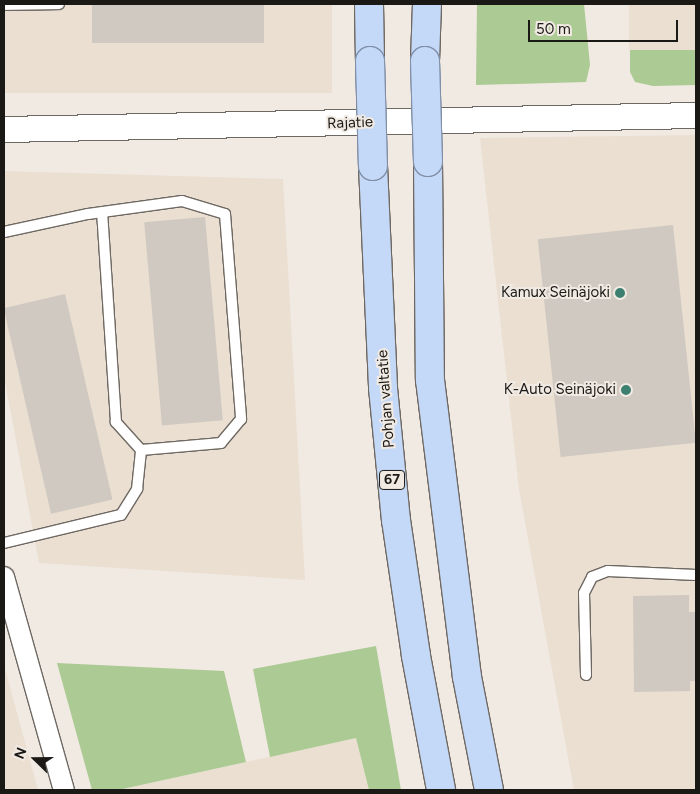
<!DOCTYPE html>
<meta charset="utf-8">
<style>
body{margin:0}
#map{position:relative;width:700px;height:794px;overflow:hidden;background:#f1eae3;font-family:Figtree,sans-serif}
div>[style]{position:absolute}
[style*='--x']{left:calc(var(--x)*1px);top:calc(var(--y)*1px);width:calc(var(--w)*1px);rotate:calc(var(--a)*1deg)}
.built>*{inset:0;background:#eadfd1;transform-origin:0 0}
.green>*{inset:0;background:#acca93}
.building>*{inset:0;background:#cfc9c1;transform-origin:0 0}
.roads{filter:drop-shadow(1px 0 #6e6862) drop-shadow(-1px 0 #6e6862) drop-shadow(0 1px #6e6862) drop-shadow(0 -1px #6e6862)}
.service>*{height:10px;margin:-5px;padding:0 5px;transform-origin:5px;border-radius:5px;background:#fff}
.minor>*{height:20px;margin:-10px;padding:0 10px;transform-origin:10px;border-radius:10px;background:#fff}
.tertiary>*{height:25px;margin:-12.5px;padding:0 12.5px;transform-origin:12.5px;border-radius:12.5px;background:#fff}
.trunk>*{height:28px;margin:-14px;padding:0 14px;transform-origin:14px;border-radius:14px;background:#c4d8f7}
.bridges{filter:drop-shadow(1px 0 #808fa7) drop-shadow(-1px 0 #808fa7) drop-shadow(0 1px #808fa7) drop-shadow(0 -1px #808fa7)}
.trunk-bridge>*{height:28px;margin:-14px;padding:0 14px;transform-origin:14px;border-radius:14px;background:#c4d8f7}
.dots>*{width:14px;height:14px;translate:-50% -50%;box-sizing:border-box;border:2px solid #f1eae3;border-radius:50%}
span{translate:-50% -50%;white-space:nowrap;text-align:center;line-height:1.15;-webkit-text-stroke:4px #f1eae3;paint-order:stroke}
.shield-label span{padding:1px 4px;background:#f1eae3;border:1px solid;border-radius:4px;-webkit-text-stroke-width:0}
.shield-label{font-size:14px;color:#1b1916;font-weight:700}
.street-label{font-size:15px;color:#1b1916}
.poi-label{font-size:15px;color:#1b1916}
.right{translate:-100% -50%;text-align:right}
.frame{position:absolute;inset:0;border:5px solid #1b1916;pointer-events:none}
.north{position:absolute;left:10px;top:734px;width:50px;height:50px;-webkit-text-stroke:4px #f1eae3;paint-order:stroke;rotate:292deg;font-size:14px;font-weight:700;line-height:20px;text-align:center;color:#1b1916}
.north::after{content:'';display:block;margin:auto;width:18px;height:22px;background:#1b1916;clip-path:polygon(50% 0,100% 100%,50% 72%,0 100%)}
.scale{position:absolute;left:528px;top:20px;width:150px;height:22px;box-sizing:border-box;border:2px solid #1b1916;border-top:0;padding-left:6px;font-size:15px;line-height:18px;white-space:nowrap;color:#1b1916;-webkit-text-stroke:4px #f1eae3;paint-order:stroke}
</style>
<div id="map">
<div class="built">
<i style="left:4px;top:4px;width:328px;height:89px"></i>
<i style="left:629px;top:4px;width:67px;height:46px"></i>
<i style="clip-path:polygon(696px 135px,696px 790px,574px 790px,519px 489px,480px 138px)"></i>
<i style="clip-path:polygon(4px 171px,283px 179px,305px 580px,39px 563px,4px 376px)"></i>
<i style="clip-path:polygon(4px 665px,38px 790px,4px 790px)"></i>
<i style="clip-path:polygon(356px 738px,369px 790px,118px 790px)"></i>
</div>
<div class="green">
<i style="clip-path:polygon(477px 4px,584px 4px,590px 65px,586px 82px,476px 85px)"></i>
<i style="clip-path:polygon(630px 50px,696px 50px,696px 85px,653px 86px,635px 82px,630px 72px)"></i>
<i style="clip-path:polygon(376px 646px,401px 790px,369px 790px,356px 738px,270px 757px,253px 669px)"></i>
<i style="clip-path:polygon(57px 663px,224px 671px,246px 762px,118px 790px,92px 790px)"></i>
</div>
<div class="building">
<i style="left:92px;top:4px;width:172px;height:39px"></i>
<i style="left:205px;top:217px;width:204px;height:61px;rotate:85deg"></i>
<i style="left:673px;top:225px;width:219px;height:136px;rotate:84deg"></i>
<i style="left:65px;top:294px;width:211px;height:63px;rotate:77deg"></i>
<i style="clip-path:polygon(689px 595px,689px 612px,696px 612px,696px 681px,690px 681px,690px 691px,634px 692px,633px 596px)"></i>
</div>
<div class="roads">
<div class="service">
<i style="--x:4;--y:5;--w:55;--a:-1"></i>
<i style="--x:4;--y:232;--w:86;--a:-12.1"></i>
<i style="--x:88;--y:214;--w:95;--a:-7.9"></i>
<i style="--x:182;--y:201;--w:45;--a:16.8"></i>
<i style="--x:225;--y:214;--w:206;--a:85.5"></i>
<i style="--x:241;--y:419;--w:31;--a:130"></i>
<i style="--x:221;--y:443;--w:80;--a:175"></i>
<i style="--x:141;--y:450;--w:38;--a:-132"></i>
<i style="--x:116;--y:422;--w:210;--a:-93.8"></i>
<i style="--x:4;--y:543;--w:120;--a:-13.5"></i>
<i style="--x:121;--y:515;--w:31;--a:-58"></i>
<i style="--x:137;--y:489;--w:39;--a:-84"></i>
<i style="--x:586;--y:675;--w:82;--a:-91.4"></i>
<i style="--x:584;--y:593;--w:18;--a:-63"></i>
<i style="--x:592;--y:577;--w:17;--a:-21"></i>
<i style="--x:608;--y:571;--w:88;--a:2.6"></i>
</div>
<div class="minor">
<i style="--x:4;--y:577;--w:221;--a:74.3"></i>
</div>
<div class="tertiary">
<i style="--x:4;--y:129;--w:692;--a:-1.16"></i>
</div>
<div class="trunk">
<i style="--x:369;--y:4;--w:57;--a:89"></i>
<i style="--x:425;--y:61;--w:57;--a:-88"></i>
<i style="--x:428;--y:162;--w:218;--a:89.5"></i>
<i style="--x:430;--y:380;--w:299;--a:82.9"></i>
<i style="--x:467;--y:677;--w:115;--a:79"></i>
<i style="--x:373;--y:166;--w:222;--a:87.4"></i>
<i style="--x:383;--y:388;--w:133;--a:84.4"></i>
<i style="--x:396;--y:520;--w:137;--a:81.6"></i>
<i style="--x:416;--y:656;--w:136;--a:79.4"></i>
</div>
</div>
<div class="bridges">
<div class="trunk-bridge">
<i style="--x:370;--y:61;--w:105;--a:88.4"></i>
<i style="--x:425;--y:61;--w:101;--a:88.3"></i>
</div>
</div>
<div class="dots">
<i style="left:620px;top:293px;background:#3d8072"></i>
<i style="left:626px;top:390px;background:#3d8072"></i>
</div>
<div class="shield-label">
<span style="left:392px;top:480px">67</span>
</div>
<div class="street-label">
<span style="left:350px;top:123px;rotate:-2deg">Rajatie</span>
<span style="left:386px;top:399px;rotate:-94deg">Pohjan valtatie</span>
</div>
<div class="poi-label">
<span class="right" style="left:610px;top:293px">Kamux Seinäjoki</span>
<span class="right" style="left:616px;top:390px">K-Auto Seinäjoki</span>
</div>
<div class="frame"></div>
<div class="north">N</div>
<div class="scale">50 m</div>
</div>
